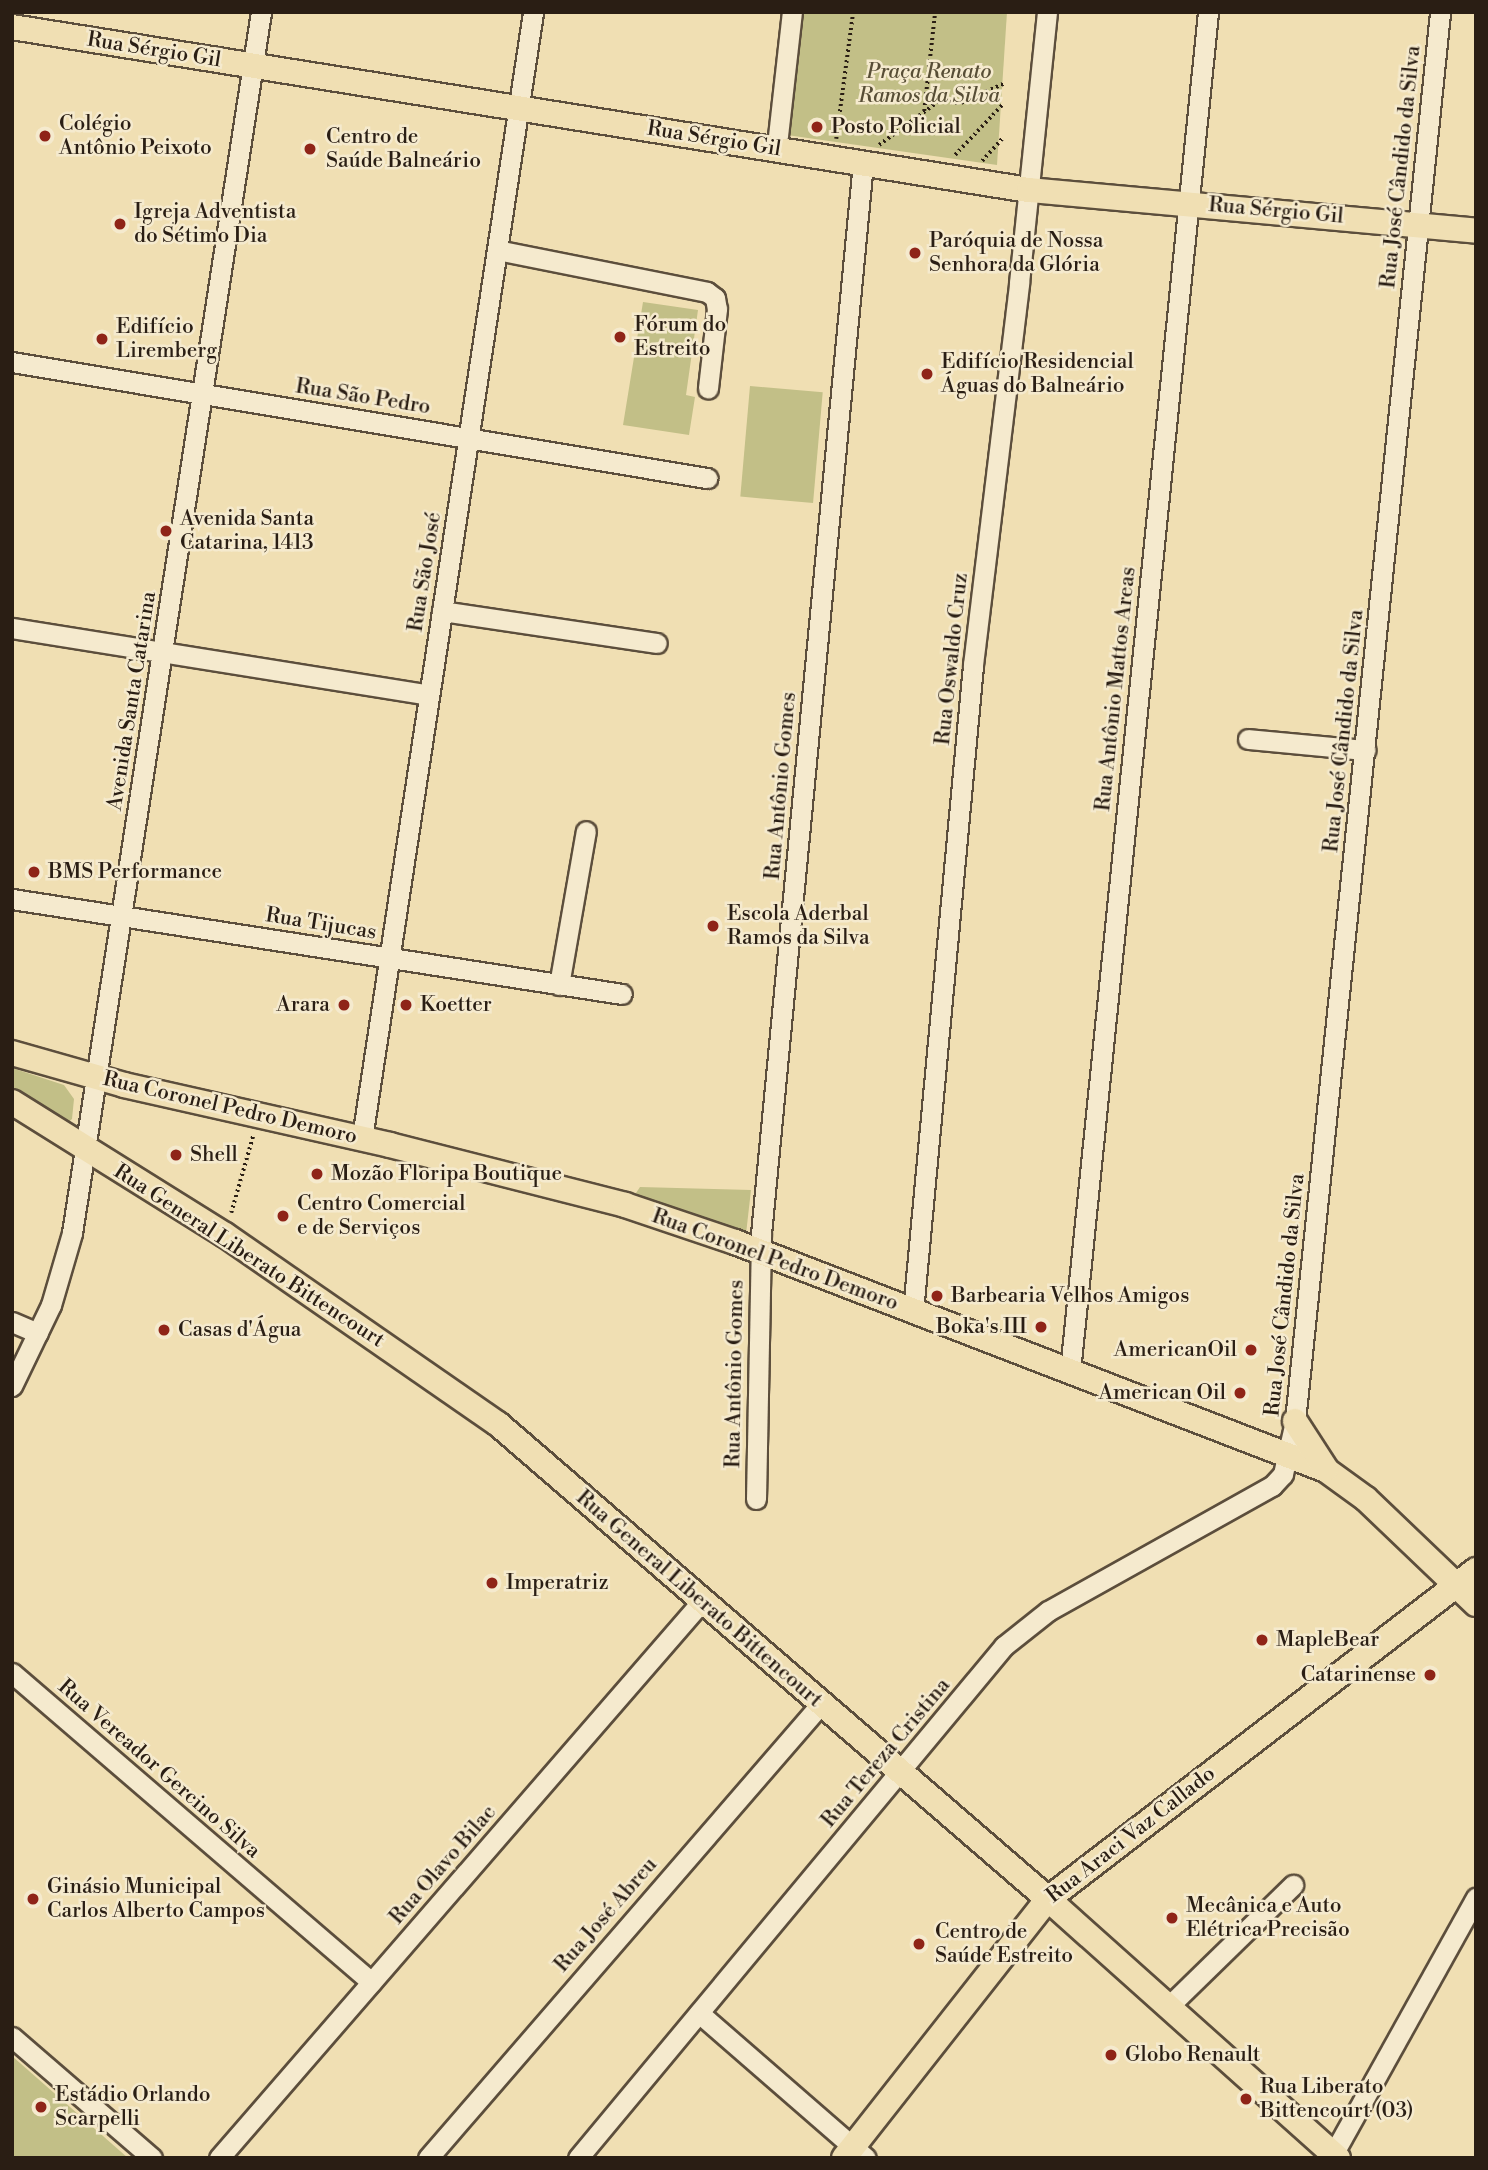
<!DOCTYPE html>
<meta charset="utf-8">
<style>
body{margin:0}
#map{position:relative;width:1488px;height:2170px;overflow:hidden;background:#f0dfb3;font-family:"Libre Bodoni",serif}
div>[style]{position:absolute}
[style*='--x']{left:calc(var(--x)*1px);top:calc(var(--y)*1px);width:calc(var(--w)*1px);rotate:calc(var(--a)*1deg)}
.green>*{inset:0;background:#c2bf87;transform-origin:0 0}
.path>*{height:3.5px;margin-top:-1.75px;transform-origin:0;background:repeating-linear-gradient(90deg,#2a1e14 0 2px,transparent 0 5.5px)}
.roads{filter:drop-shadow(2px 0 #5c4e3c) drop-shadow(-2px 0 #5c4e3c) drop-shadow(0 2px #5c4e3c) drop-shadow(0 -2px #5c4e3c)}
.minor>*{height:19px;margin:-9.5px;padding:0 9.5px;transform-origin:9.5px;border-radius:9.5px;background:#f5eace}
.major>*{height:24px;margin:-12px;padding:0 12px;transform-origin:12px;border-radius:12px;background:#f0dfb3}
.dots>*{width:19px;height:19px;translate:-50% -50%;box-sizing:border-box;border:4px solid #f5eace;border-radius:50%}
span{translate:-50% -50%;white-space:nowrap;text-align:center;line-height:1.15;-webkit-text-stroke:5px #f5eace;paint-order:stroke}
.street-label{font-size:21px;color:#2a1e14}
.park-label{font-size:21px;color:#584e36;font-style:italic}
.poi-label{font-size:21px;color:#2a1e14}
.left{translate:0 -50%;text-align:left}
.right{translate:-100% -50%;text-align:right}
.frame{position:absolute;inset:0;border:14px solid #2a1e14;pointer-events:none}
</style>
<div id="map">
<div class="green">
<i style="clip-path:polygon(801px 12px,1007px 12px,997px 165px,787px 135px)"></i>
<i style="clip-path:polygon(643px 302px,698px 310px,686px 395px,695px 397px,689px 435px,623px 425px)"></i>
<i style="left:750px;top:386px;width:73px;height:111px;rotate:5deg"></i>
<i style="clip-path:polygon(12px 1068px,64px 1085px,74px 1099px,72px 1119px,65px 1125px,12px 1097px)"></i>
<i style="clip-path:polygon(640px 1187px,751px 1190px,746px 1234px,638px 1200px,636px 1193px)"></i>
<i style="clip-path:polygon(12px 2056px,128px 2158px,12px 2158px)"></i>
</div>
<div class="path">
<i style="--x:924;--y:111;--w:100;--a:-83.7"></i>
<i style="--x:836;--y:139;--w:128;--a:-82.4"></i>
<i style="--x:879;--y:145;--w:74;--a:-36.3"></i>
<i style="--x:939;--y:101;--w:22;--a:5"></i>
<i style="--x:961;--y:103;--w:48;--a:-24.4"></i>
<i style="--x:955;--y:155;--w:71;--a:-46.7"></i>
<i style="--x:982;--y:161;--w:30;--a:-48"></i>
<i style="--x:231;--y:1213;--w:80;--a:-74.1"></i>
</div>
<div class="roads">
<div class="minor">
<i style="--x:778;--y:136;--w:125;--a:-83.6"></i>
<i style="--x:497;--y:250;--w:214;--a:11.3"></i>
<i style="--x:707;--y:292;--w:10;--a:37"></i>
<i style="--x:715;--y:298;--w:11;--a:80"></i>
<i style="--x:717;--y:309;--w:80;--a:96.5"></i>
<i style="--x:12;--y:362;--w:705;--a:9.48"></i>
<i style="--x:442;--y:611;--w:217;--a:8.5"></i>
<i style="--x:12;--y:628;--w:422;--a:9.1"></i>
<i style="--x:1248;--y:739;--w:118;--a:5.4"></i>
<i style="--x:12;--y:899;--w:617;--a:8.85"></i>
<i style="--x:559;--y:985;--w:156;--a:-80.1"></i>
<i style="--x:362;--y:1138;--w:1139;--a:-81.36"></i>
<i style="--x:913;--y:1311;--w:649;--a:-84.69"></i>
<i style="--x:973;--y:665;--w:385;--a:-83.1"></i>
<i style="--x:1019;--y:283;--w:272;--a:-84.1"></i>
<i style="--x:12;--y:1322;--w:28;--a:23"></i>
<i style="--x:1070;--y:1371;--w:1366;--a:-84.2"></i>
<i style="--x:12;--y:1386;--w:90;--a:-64.3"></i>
<i style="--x:51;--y:1305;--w:75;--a:-73.7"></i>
<i style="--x:72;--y:1233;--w:1236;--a:-81.2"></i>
<i style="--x:756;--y:1499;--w:265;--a:-88.9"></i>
<i style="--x:761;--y:1234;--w:1077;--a:-84.56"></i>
<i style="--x:12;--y:1673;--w:474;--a:40.7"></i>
<i style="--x:1168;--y:2007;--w:175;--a:-44.3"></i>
<i style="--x:699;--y:2013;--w:221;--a:41"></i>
<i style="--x:12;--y:2037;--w:185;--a:40.8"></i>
<i style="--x:219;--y:2158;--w:737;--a:-49.07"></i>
<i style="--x:428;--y:2158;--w:599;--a:-49.13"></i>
<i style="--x:578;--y:2158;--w:666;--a:-50.24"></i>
<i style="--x:1004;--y:1646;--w:56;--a:-38.5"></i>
<i style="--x:1048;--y:1611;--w:257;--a:-29.2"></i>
<i style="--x:1272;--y:1486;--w:16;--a:-47"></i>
<i style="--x:1283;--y:1474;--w:54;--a:-77.2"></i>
<i style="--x:1295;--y:1421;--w:1416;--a:-84.12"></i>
<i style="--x:1331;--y:2158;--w:298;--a:-60.9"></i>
</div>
<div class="major">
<i style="--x:12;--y:27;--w:1030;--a:9.11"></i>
<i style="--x:1029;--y:190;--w:449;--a:5.2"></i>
<i style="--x:12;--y:1053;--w:116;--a:15.9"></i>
<i style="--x:124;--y:1085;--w:273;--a:12.7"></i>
<i style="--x:390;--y:1145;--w:243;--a:14.3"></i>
<i style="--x:625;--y:1205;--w:116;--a:18.6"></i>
<i style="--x:735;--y:1242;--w:633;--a:21.1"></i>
<i style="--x:1326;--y:1470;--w:49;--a:35.9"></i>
<i style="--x:1366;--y:1499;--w:152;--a:43.7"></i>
<i style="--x:12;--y:1102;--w:251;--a:32"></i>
<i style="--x:225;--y:1235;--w:332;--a:34.7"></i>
<i style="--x:498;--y:1424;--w:727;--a:40.82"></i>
<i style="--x:1048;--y:1899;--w:389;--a:41.8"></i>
<i style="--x:1295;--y:1421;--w:57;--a:57.1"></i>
<i style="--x:844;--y:2158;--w:330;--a:-51.8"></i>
<i style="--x:1048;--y:1899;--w:540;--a:-37.55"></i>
</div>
</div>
<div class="dots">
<i style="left:817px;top:127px;background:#8f2418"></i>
<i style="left:45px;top:136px;background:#8f2418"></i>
<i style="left:310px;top:149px;background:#8f2418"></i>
<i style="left:120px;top:224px;background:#8f2418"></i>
<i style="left:915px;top:253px;background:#8f2418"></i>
<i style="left:620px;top:337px;background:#8f2418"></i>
<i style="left:102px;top:339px;background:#8f2418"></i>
<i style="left:927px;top:374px;background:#8f2418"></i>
<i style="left:166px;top:531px;background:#8f2418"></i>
<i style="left:34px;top:872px;background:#8f2418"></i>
<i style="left:713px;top:926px;background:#8f2418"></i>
<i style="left:344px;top:1005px;background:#8f2418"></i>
<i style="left:406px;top:1005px;background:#8f2418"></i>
<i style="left:176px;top:1155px;background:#8f2418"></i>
<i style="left:317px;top:1174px;background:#8f2418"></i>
<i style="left:283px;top:1216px;background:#8f2418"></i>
<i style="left:937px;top:1296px;background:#8f2418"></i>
<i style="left:1041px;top:1327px;background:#8f2418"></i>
<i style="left:164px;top:1330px;background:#8f2418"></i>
<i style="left:1251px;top:1350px;background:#8f2418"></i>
<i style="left:1240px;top:1393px;background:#8f2418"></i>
<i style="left:492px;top:1583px;background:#8f2418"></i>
<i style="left:1262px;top:1640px;background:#8f2418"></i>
<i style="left:1430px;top:1675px;background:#8f2418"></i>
<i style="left:33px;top:1899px;background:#8f2418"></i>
<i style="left:1172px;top:1918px;background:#8f2418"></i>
<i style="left:919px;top:1944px;background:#8f2418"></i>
<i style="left:1111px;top:2055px;background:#8f2418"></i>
<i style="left:1246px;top:2099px;background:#8f2418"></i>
<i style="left:41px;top:2107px;background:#8f2418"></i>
</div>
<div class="street-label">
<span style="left:154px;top:50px;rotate:9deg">Rua Sérgio Gil</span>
<span style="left:714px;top:139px;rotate:9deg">Rua Sérgio Gil</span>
<span style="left:1401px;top:167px;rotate:-84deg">Rua José Cândido da Silva</span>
<span style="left:1276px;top:211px;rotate:5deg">Rua Sérgio Gil</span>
<span style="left:363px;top:397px;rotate:9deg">Rua São Pedro</span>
<span style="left:425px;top:572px;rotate:-81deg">Rua São José</span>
<span style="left:952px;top:659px;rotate:-84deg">Rua Oswaldo Cruz</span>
<span style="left:1116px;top:689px;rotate:-84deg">Rua Antônio Mattos Areas</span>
<span style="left:132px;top:701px;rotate:-81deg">Avenida Santa Catarina</span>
<span style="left:1344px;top:731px;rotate:-84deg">Rua José Cândido da Silva</span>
<span style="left:781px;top:786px;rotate:-85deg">Rua Antônio Gomes</span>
<span style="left:321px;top:924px;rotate:9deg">Rua Tijucas</span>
<span style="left:230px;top:1108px;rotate:13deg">Rua Coronel Pedro Demoro</span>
<span style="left:249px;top:1256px;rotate:33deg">Rua General Liberato Bittencourt</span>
<span style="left:775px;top:1260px;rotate:20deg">Rua Coronel Pedro Demoro</span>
<span style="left:1285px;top:1295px;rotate:-84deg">Rua José Cândido da Silva</span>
<span style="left:735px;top:1374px;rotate:-89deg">Rua Antônio Gomes</span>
<span style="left:699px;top:1599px;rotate:41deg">Rua General Liberato Bittencourt</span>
<span style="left:886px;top:1753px;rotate:-50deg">Rua Tereza Cristina</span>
<span style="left:159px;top:1769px;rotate:41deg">Rua Vereador Gercino Silva</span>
<span style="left:1131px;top:1835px;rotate:-38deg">Rua Araci Vaz Callado</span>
<span style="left:443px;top:1865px;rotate:-49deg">Rua Olavo Bilac</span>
<span style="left:606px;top:1915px;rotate:-49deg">Rua José Abreu</span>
</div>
<div class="park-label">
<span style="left:929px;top:84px">Praça Renato<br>Ramos da Silva</span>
</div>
<div class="poi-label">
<span class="left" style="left:59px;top:136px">Colégio<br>Antônio Peixoto</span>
<span class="left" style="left:831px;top:127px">Posto Policial</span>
<span class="left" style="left:326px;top:149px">Centro de<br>Saúde Balneário</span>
<span class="left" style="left:134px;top:224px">Igreja Adventista<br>do Sétimo Dia</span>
<span class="left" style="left:929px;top:253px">Paróquia de Nossa<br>Senhora da Glória</span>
<span class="left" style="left:634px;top:337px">Fórum do<br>Estreito</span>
<span class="left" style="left:116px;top:339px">Edifício<br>Liremberg</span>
<span class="left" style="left:941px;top:374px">Edifício Residencial<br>Águas do Balneário</span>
<span class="left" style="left:180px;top:531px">Avenida Santa<br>Catarina, 1413</span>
<span class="left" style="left:48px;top:872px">BMS Performance</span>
<span class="left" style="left:727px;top:926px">Escola Aderbal<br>Ramos da Silva</span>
<span class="right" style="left:330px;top:1005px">Arara</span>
<span class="left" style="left:420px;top:1005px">Koetter</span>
<span class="left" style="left:190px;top:1155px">Shell</span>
<span class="left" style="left:331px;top:1174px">Mozão Floripa Boutique</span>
<span class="left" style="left:297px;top:1216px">Centro Comercial<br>e de Serviços</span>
<span class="left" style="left:951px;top:1296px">Barbearia Velhos Amigos</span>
<span class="right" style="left:1027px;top:1327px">Boka's III</span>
<span class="left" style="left:178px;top:1330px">Casas d'Água</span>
<span class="right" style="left:1237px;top:1350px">AmericanOil</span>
<span class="right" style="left:1226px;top:1393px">American Oil</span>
<span class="left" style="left:506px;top:1583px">Imperatriz</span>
<span class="left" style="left:1276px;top:1640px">MapleBear</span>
<span class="right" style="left:1416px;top:1675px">Catarinense</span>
<span class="left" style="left:47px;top:1899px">Ginásio Municipal<br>Carlos Alberto Campos</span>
<span class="left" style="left:1186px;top:1918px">Mecânica e Auto<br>Elétrica Precisão</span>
<span class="left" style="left:935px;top:1944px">Centro de<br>Saúde Estreito</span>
<span class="left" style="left:1125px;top:2055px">Globo Renault</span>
<span class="left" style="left:1260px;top:2099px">Rua Liberato<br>Bittencourt (03)</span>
<span class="left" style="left:55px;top:2107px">Estádio Orlando<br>Scarpelli</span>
</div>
<div class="frame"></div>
</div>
